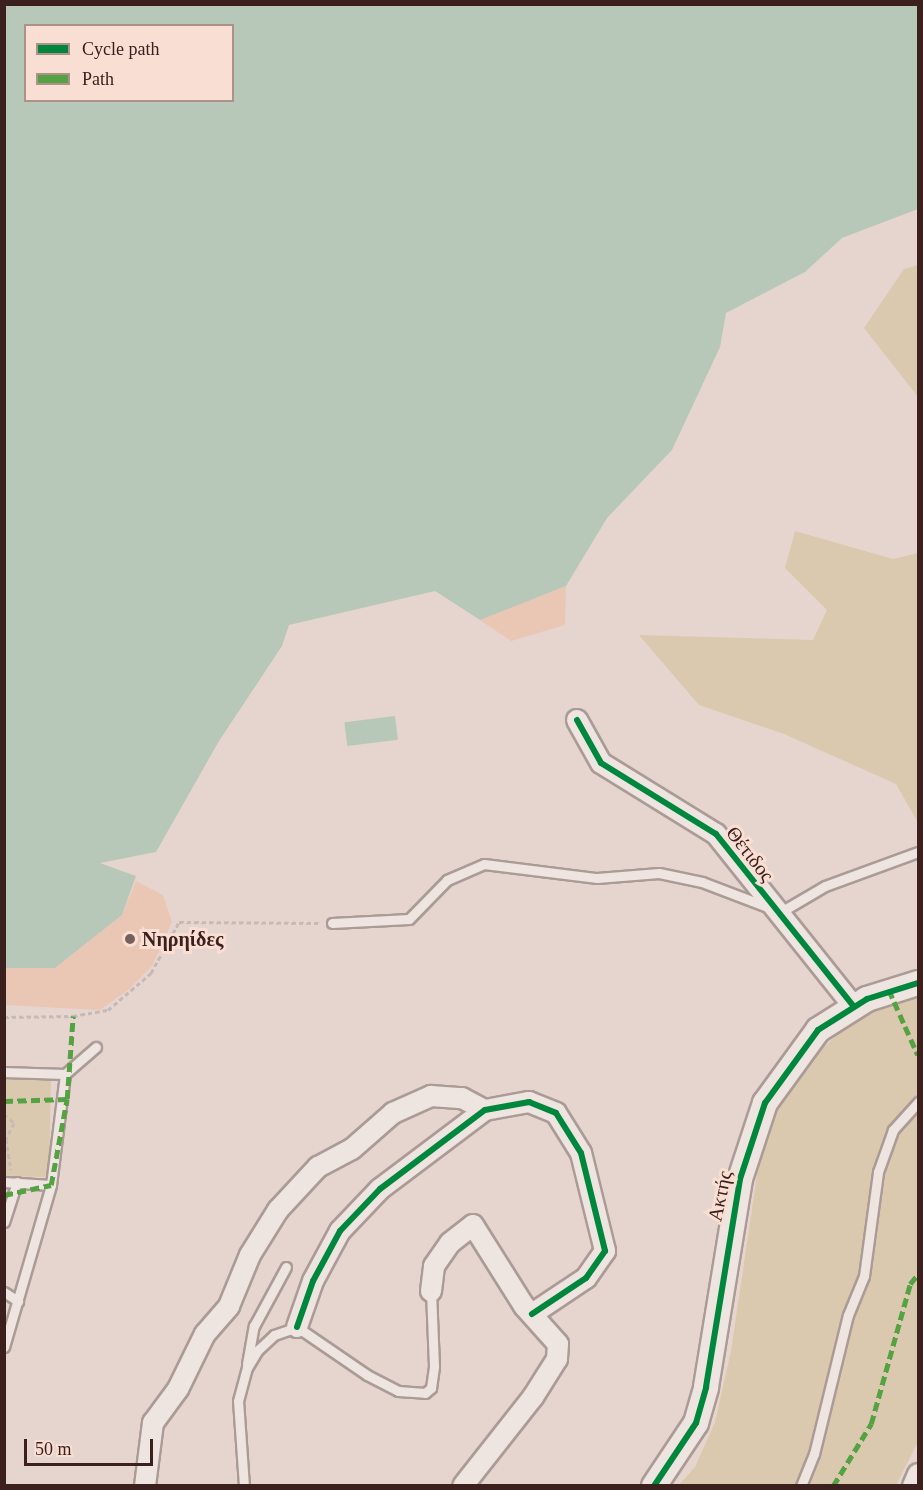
<!DOCTYPE html>
<meta charset="utf-8">
<style>
body{margin:0}
#map{position:relative;width:923px;height:1490px;overflow:hidden;background:#e6d5ce;font-family:"Times New Roman",serif}
div>[style]{position:absolute}
[style*='--x']{left:calc(var(--x)*1px);top:calc(var(--y)*1px);width:calc(var(--w)*1px);rotate:calc(var(--a)*1deg)}
.green>*{inset:0;background:#dac9af;transform-origin:0 0}
.sand>*{inset:0;background:#eac6b4}
.water>*{inset:0;background:#b8c8b8;transform-origin:0 0}
.path>*{height:3px;margin-top:-1.5px;transform-origin:0;background:repeating-linear-gradient(90deg,#c7bab6 0 4.5px,transparent 0 7.5px)}
.roads{filter:drop-shadow(2px 0 #ab9b96) drop-shadow(-2px 0 #ab9b96) drop-shadow(0 2px #ab9b96) drop-shadow(0 -2px #ab9b96)}
.service>*{height:9px;margin:-4.5px;padding:0 4.5px;transform-origin:4.5px;border-radius:4.5px;background:#eee4e0}
.minor>*{height:20px;margin:-10px;padding:0 10px;transform-origin:10px;border-radius:10px;background:#eee4e0}
.tertiary>*{height:24px;margin:-12px;padding:0 12px;transform-origin:12px;border-radius:12px;background:#eee4e0}
.quiet>*{height:4.5px;margin-top:-2.25px;transform-origin:0;background:repeating-linear-gradient(90deg,#54a241 0 9px,transparent 0 13.5px)}
.cycleway>*{height:6px;margin:-3px;padding:0 3px;transform-origin:3px;border-radius:3px;background:#00873e}
.dots>*{width:16px;height:16px;translate:-50% -50%;box-sizing:border-box;border:3px solid #f8ded3;border-radius:50%}
span{translate:-50% -50%;white-space:nowrap;text-align:center;line-height:1.15;-webkit-text-stroke:6px #f8ded3;paint-order:stroke}
.street-label{font-size:20px;color:#3b201d}
.poi-label{font-size:20px;color:#3b201d;font-weight:700}
.left{translate:0 -50%;text-align:left}
.frame{position:absolute;inset:0;border:6px solid #3b201d;pointer-events:none}
.legend{position:absolute;left:24px;top:24px;width:210px;height:78px;box-sizing:border-box;background:#f8ded3;border:2px solid #ac928a;margin:0;padding:8px 10px;list-style:none;font-size:18px;color:#3b201d}
.legend li{display:flex;align-items:center;gap:12px;height:30px}
.legend b{width:30px;border:2px solid #ac928a}
.scale{position:absolute;left:24px;top:1439px;width:129px;height:27px;box-sizing:border-box;border:3px solid #3b201d;border-top:0;padding-left:8px;font-size:18px;line-height:21px;white-space:nowrap;color:#3b201d;-webkit-text-stroke:4px #f8ded3;paint-order:stroke}
</style>
<div id="map">
<div class="green">
<i style="clip-path:polygon(918px 265px,918px 397px,864px 328px,904px 269px)"></i>
<i style="clip-path:polygon(795px 531px,893px 559px,918px 553px,918px 823px,896px 784px,784px 734px,699px 705px,639px 635px,813px 640px,827px 610px,785px 568px)"></i>
<i style="clip-path:polygon(918px 997px,918px 1442px,896px 1485px,678px 1486px,695px 1467px,715px 1422px,731px 1351px,762px 1141px,798px 1069px,854px 1021px,905px 998px)"></i>
<i style="left:51px;top:1075px;width:102px;height:47px;rotate:91deg"></i>
</div>
<div class="sand">
<i style="clip-path:polygon(566px 586px,565px 625px,511px 641px,480px 620px)"></i>
<i style="clip-path:polygon(136px 881px,163px 895px,172px 922px,152px 966px,128px 990px,100px 1010px,5px 1005px,4px 968px,55px 968px,122px 915px)"></i>
</div>
<div class="water">
<i style="clip-path:polygon(evenodd,5px 4px,918px 5px,918px 209px,842px 238px,805px 272px,726px 313px,720px 347px,672px 450px,607px 518px,566px 586px,480px 620px,435px 591px,289px 625px,282px 646px,219px 741px,156px 852px,100px 863px,136px 876px,122px 915px,55px 968px,5px 968px,5px 4px,26px 26px,232px 26px,232px 100px,26px 100px,26px 26px)"></i>
<i style="left:395px;top:716px;width:24px;height:51px;rotate:83deg"></i>
</div>
<div class="path">
<i style="--x:4;--y:1017;--w:69;--a:-0.8"></i>
<i style="--x:73;--y:1016;--w:36;--a:-10"></i>
<i style="--x:108;--y:1010;--w:57;--a:-40.7"></i>
<i style="--x:151;--y:973;--w:58;--a:-61.2"></i>
<i style="--x:179;--y:922;--w:142;--a:0.4"></i>
<i style="--x:4;--y:1114;--w:13;--a:42"></i>
<i style="--x:14;--y:1123;--w:18;--a:117"></i>
<i style="--x:6;--y:1139;--w:31;--a:81"></i>
</div>
<div class="roads">
<div class="service">
<i style="--x:779;--y:913;--w:53;--a:-30.4"></i>
<i style="--x:825;--y:886;--w:99;--a:-20.1"></i>
<i style="--x:332;--y:923;--w:77;--a:-3"></i>
<i style="--x:409;--y:919;--w:54;--a:-45.7"></i>
<i style="--x:447;--y:880;--w:40;--a:-23.4"></i>
<i style="--x:484;--y:864;--w:114;--a:7.1"></i>
<i style="--x:597;--y:878;--w:62;--a:-4.6"></i>
<i style="--x:659;--y:873;--w:44;--a:11.8"></i>
<i style="--x:702;--y:882;--w:73;--a:20.9"></i>
<i style="--x:4;--y:1072;--w:61;--a:1.9"></i>
<i style="--x:4;--y:1182;--w:47;--a:3.7"></i>
<i style="--x:4;--y:1222;--w:42;--a:-72"></i>
<i style="--x:4;--y:1292;--w:17;--a:33"></i>
<i style="--x:4;--y:1347;--w:169;--a:-73.8"></i>
<i style="--x:51;--y:1185;--w:112;--a:-82.8"></i>
<i style="--x:65;--y:1074;--w:41;--a:-41.1"></i>
<i style="--x:247;--y:1364;--w:39;--a:-80"></i>
<i style="--x:254;--y:1326;--w:67;--a:-61.5"></i>
<i style="--x:244;--y:1486;--w:85;--a:-94"></i>
<i style="--x:238;--y:1401;--w:34;--a:-75"></i>
<i style="--x:247;--y:1368;--w:21;--a:-59"></i>
<i style="--x:258;--y:1350;--w:22;--a:-43"></i>
<i style="--x:274;--y:1335;--w:24;--a:-19"></i>
<i style="--x:297;--y:1327;--w:85;--a:34.4"></i>
<i style="--x:367;--y:1375;--w:35;--a:27"></i>
<i style="--x:398;--y:1391;--w:27;--a:4"></i>
<i style="--x:425;--y:1393;--w:8;--a:-40"></i>
<i style="--x:431;--y:1388;--w:22;--a:-82"></i>
<i style="--x:434;--y:1366;--w:75;--a:-92.3"></i>
<i style="--x:801;--y:1486;--w:35;--a:-68"></i>
<i style="--x:814;--y:1454;--w:143;--a:-76.3"></i>
<i style="--x:848;--y:1315;--w:42;--a:-67.7"></i>
<i style="--x:864;--y:1276;--w:105;--a:-82.3"></i>
<i style="--x:878;--y:1172;--w:45;--a:-70.3"></i>
<i style="--x:893;--y:1130;--w:38;--a:-48"></i>
</div>
<div class="minor">
<i style="--x:577;--y:720;--w:49;--a:60.8"></i>
<i style="--x:601;--y:763;--w:135;--a:31.7"></i>
<i style="--x:716;--y:834;--w:221;--a:51.4"></i>
<i style="--x:431;--y:1291;--w:25;--a:-83"></i>
<i style="--x:434;--y:1266;--w:28;--a:-55"></i>
<i style="--x:450;--y:1243;--w:29;--a:-38"></i>
<i style="--x:473;--y:1225;--w:96;--a:57.8"></i>
<i style="--x:524;--y:1306;--w:51;--a:48.2"></i>
<i style="--x:558;--y:1344;--w:15;--a:94"></i>
<i style="--x:557;--y:1359;--w:45;--a:122.3"></i>
<i style="--x:533;--y:1397;--w:113;--a:128.2"></i>
<i style="--x:297;--y:1327;--w:49;--a:-70.8"></i>
<i style="--x:313;--y:1281;--w:57;--a:-61.6"></i>
<i style="--x:340;--y:1231;--w:58;--a:-46.4"></i>
<i style="--x:380;--y:1189;--w:131;--a:-37"></i>
<i style="--x:485;--y:1110;--w:45;--a:-10.3"></i>
<i style="--x:529;--y:1102;--w:29;--a:22"></i>
<i style="--x:556;--y:1113;--w:47;--a:58"></i>
<i style="--x:581;--y:1153;--w:101;--a:76.2"></i>
<i style="--x:605;--y:1251;--w:33;--a:125"></i>
<i style="--x:586;--y:1278;--w:65;--a:146.3"></i>
<i style="--x:145;--y:1486;--w:64;--a:-82.8"></i>
<i style="--x:153;--y:1423;--w:42;--a:-53.7"></i>
<i style="--x:178;--y:1389;--w:61;--a:-63.9"></i>
<i style="--x:205;--y:1334;--w:37;--a:-49"></i>
<i style="--x:229;--y:1306;--w:55;--a:-67.6"></i>
<i style="--x:250;--y:1255;--w:53;--a:-58.1"></i>
<i style="--x:278;--y:1210;--w:59;--a:-47.1"></i>
<i style="--x:318;--y:1167;--w:38;--a:-28"></i>
<i style="--x:352;--y:1149;--w:55;--a:-41.3"></i>
<i style="--x:393;--y:1113;--w:42;--a:-24.1"></i>
<i style="--x:431;--y:1096;--w:31;--a:4"></i>
<i style="--x:462;--y:1098;--w:26;--a:28"></i>
<i style="--x:913;--y:1486;--w:13;--a:-67"></i>
</div>
<div class="tertiary">
<i style="--x:654;--y:1486;--w:76;--a:-56.3"></i>
<i style="--x:696;--y:1423;--w:37;--a:-74"></i>
<i style="--x:706;--y:1387;--w:211;--a:-80.7"></i>
<i style="--x:740;--y:1179;--w:80;--a:-71.8"></i>
<i style="--x:765;--y:1103;--w:90;--a:-54"></i>
<i style="--x:818;--y:1030;--w:58;--a:-32.3"></i>
<i style="--x:867;--y:999;--w:53;--a:-17.4"></i>
</div>
</div>
<div class="quiet">
<i style="--x:889;--y:990;--w:71;--a:66"></i>
<i style="--x:4;--y:1101;--w:63;--a:-1.8"></i>
<i style="--x:4;--y:1195;--w:48;--a:-12"></i>
<i style="--x:51;--y:1185;--w:87;--a:-79.5"></i>
<i style="--x:67;--y:1099;--w:83;--a:-85.9"></i>
<i style="--x:833;--y:1486;--w:73;--a:-58.5"></i>
<i style="--x:871;--y:1424;--w:145;--a:-74.4"></i>
<i style="--x:910;--y:1284;--w:13;--a:-51"></i>
</div>
<div class="cycleway">
<i style="--x:577;--y:720;--w:49;--a:60.8"></i>
<i style="--x:601;--y:763;--w:135;--a:31.7"></i>
<i style="--x:716;--y:834;--w:221;--a:51.4"></i>
<i style="--x:297;--y:1327;--w:49;--a:-70.8"></i>
<i style="--x:313;--y:1281;--w:57;--a:-61.6"></i>
<i style="--x:340;--y:1231;--w:58;--a:-46.4"></i>
<i style="--x:380;--y:1189;--w:131;--a:-37"></i>
<i style="--x:485;--y:1110;--w:45;--a:-10.3"></i>
<i style="--x:529;--y:1102;--w:29;--a:22"></i>
<i style="--x:556;--y:1113;--w:47;--a:58"></i>
<i style="--x:581;--y:1153;--w:101;--a:76.2"></i>
<i style="--x:605;--y:1251;--w:33;--a:125"></i>
<i style="--x:586;--y:1278;--w:65;--a:146.3"></i>
<i style="--x:654;--y:1486;--w:76;--a:-56.3"></i>
<i style="--x:696;--y:1423;--w:37;--a:-74"></i>
<i style="--x:706;--y:1387;--w:211;--a:-80.7"></i>
<i style="--x:740;--y:1179;--w:80;--a:-71.8"></i>
<i style="--x:765;--y:1103;--w:90;--a:-54"></i>
<i style="--x:818;--y:1030;--w:58;--a:-32.3"></i>
<i style="--x:867;--y:999;--w:53;--a:-17.4"></i>
</div>
<div class="dots">
<i style="left:130px;top:939px;background:#775f5b"></i>
</div>
<div class="street-label">
<span style="left:750px;top:854px;rotate:52deg">Θέτιδος</span>
<span style="left:720px;top:1196px;rotate:-78deg">Ακτής</span>
</div>
<div class="poi-label">
<span class="left" style="left:142px;top:939px">Νηρηίδες</span>
</div>
<div class="frame"></div>
<ul class="legend">
<li><b style="height:8px;background:#00873e"></b>Cycle path</li>
<li><b style="height:8px;background:#54a241"></b>Path</li>
</ul>
<div class="scale">50 m</div>
</div>
